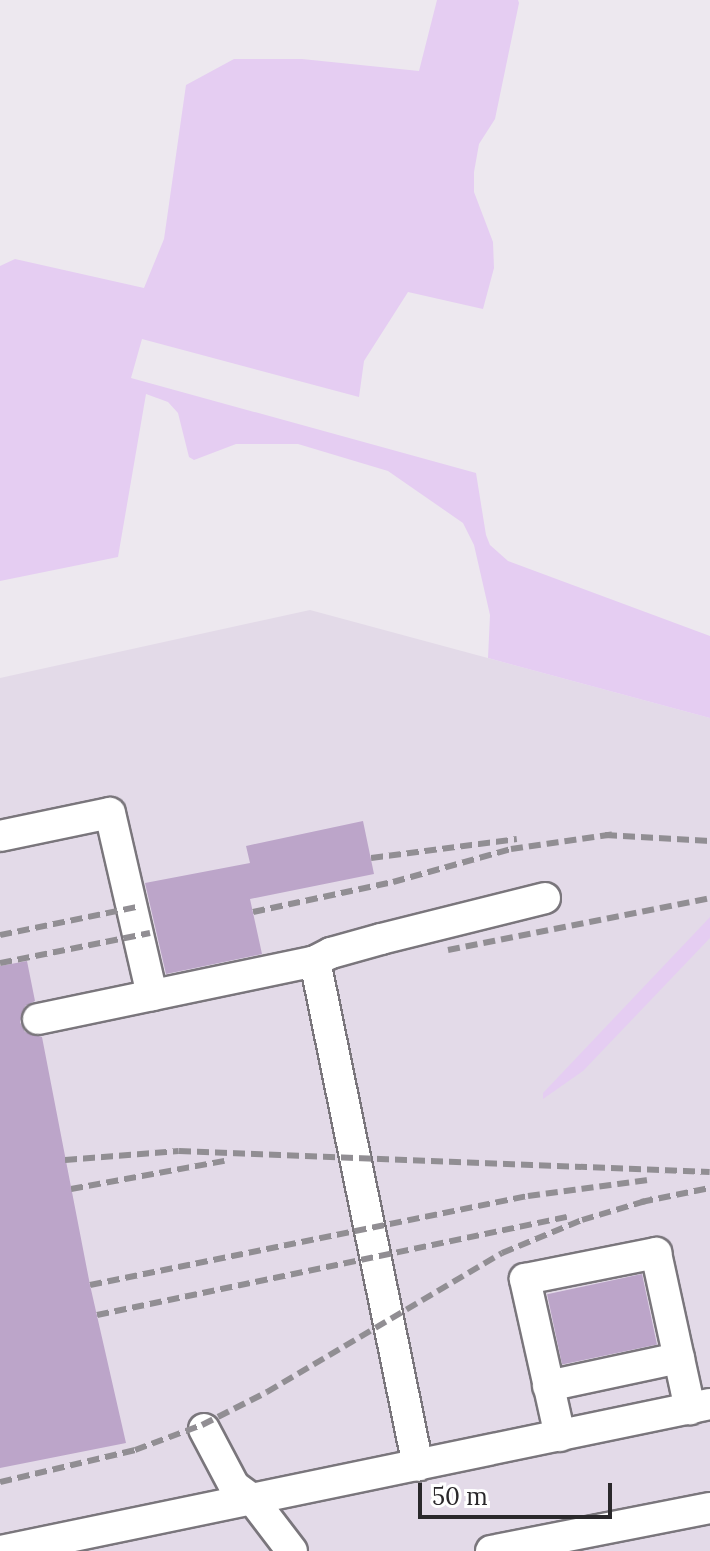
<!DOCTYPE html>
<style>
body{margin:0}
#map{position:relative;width:710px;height:1551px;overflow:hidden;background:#ede8ef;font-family:Lora,serif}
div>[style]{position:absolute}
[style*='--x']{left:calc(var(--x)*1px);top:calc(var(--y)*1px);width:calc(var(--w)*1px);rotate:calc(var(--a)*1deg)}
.built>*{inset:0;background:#e3dae8}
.green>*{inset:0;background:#e5cdf2}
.building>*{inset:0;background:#bca5c9;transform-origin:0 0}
.roads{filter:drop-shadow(2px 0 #7a767c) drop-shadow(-2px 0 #7a767c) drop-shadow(0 2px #7a767c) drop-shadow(0 -2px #7a767c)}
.minor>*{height:30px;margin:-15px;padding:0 15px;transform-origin:15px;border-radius:15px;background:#fff}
.rail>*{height:6px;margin-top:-3px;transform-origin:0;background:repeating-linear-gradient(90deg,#918e93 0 12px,transparent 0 18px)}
span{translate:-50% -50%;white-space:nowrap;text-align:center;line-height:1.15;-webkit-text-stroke:7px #fff;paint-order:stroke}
.scale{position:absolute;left:418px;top:1483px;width:194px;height:36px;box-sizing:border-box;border:4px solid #2a282b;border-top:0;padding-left:10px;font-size:24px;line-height:28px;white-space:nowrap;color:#2a282b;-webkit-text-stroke:6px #fff;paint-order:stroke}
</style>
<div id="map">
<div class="built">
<i style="clip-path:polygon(310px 610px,710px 718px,710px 1551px,0 1551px,0 678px)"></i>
</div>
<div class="green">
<i style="clip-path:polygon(437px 0,518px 0,519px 3px,495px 119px,479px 144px,474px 172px,474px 192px,493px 242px,494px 268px,483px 309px,408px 292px,364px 361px,359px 397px,142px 339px,131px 378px,476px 473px,486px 535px,490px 545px,508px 561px,710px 636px,710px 718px,488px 658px,490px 615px,474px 545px,463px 523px,388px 471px,298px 444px,236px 444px,194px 460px,189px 457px,178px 413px,168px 402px,146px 394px,118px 557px,0 581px,0 266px,15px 259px,144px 288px,164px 239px,186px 85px,234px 59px,302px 59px,419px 71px)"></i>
<i style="clip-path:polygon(710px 917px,710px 938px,583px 1071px,543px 1099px,543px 1093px)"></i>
</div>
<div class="building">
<i style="clip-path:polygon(363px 821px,374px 874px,250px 899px,262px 954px,166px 974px,145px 883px,250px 863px,246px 846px)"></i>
<i style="clip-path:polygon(27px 961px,35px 1001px,25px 1006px,20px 1022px,25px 1032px,42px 1037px,90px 1285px,126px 1443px,0 1468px,0 966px)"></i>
<i style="left:642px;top:1274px;width:72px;height:97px;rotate:78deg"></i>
</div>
<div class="roads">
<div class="minor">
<i style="--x:0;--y:836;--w:112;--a:-11.8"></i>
<i style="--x:110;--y:813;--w:187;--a:77"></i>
<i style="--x:315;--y:961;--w:18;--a:-27"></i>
<i style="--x:331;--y:953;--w:52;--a:-15.6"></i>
<i style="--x:381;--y:939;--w:169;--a:-14"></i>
<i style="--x:38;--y:1019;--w:283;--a:-11.8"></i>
<i style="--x:315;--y:961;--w:515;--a:78.47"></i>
<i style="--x:548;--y:1386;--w:134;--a:-12.1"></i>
<i style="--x:204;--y:1429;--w:64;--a:62.2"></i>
<i style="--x:234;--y:1486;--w:24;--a:36"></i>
<i style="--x:253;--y:1500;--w:64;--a:52.6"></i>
<i style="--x:560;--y:1436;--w:161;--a:-102.6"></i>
<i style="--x:525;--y:1279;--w:134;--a:-11.2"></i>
<i style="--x:656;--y:1253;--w:160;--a:77.7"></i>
<i style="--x:1;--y:1551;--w:724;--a:-11.71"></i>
<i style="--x:491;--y:1551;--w:223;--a:-11.1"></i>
</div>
</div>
<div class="rail">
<i style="--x:605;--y:835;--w:105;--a:3.3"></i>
<i style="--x:371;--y:858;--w:147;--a:-7.4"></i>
<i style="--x:253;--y:912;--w:143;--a:-12.1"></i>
<i style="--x:393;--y:882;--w:123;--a:-15.6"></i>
<i style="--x:511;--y:849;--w:105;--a:-8.2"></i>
<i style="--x:0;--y:935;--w:140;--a:-11.6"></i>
<i style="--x:448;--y:950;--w:267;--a:-11.2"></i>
<i style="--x:0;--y:963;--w:153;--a:-11.3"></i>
<i style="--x:65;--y:1160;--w:114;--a:-4.5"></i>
<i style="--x:179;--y:1151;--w:531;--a:2.26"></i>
<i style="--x:71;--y:1189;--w:156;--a:-10.4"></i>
<i style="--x:641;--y:1202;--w:70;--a:-11.5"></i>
<i style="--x:90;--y:1285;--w:447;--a:-11.5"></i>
<i style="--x:528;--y:1196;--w:121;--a:-7.6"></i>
<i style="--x:97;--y:1315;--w:480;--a:-11.8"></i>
<i style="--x:0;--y:1482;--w:139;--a:-13.3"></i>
<i style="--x:135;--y:1450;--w:72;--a:-20.5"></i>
<i style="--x:202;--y:1425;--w:73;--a:-26.9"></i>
<i style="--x:267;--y:1392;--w:273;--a:-30.6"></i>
<i style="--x:502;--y:1253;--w:87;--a:-22.4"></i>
<i style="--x:582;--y:1220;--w:73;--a:-16.7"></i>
</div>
<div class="scale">50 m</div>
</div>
